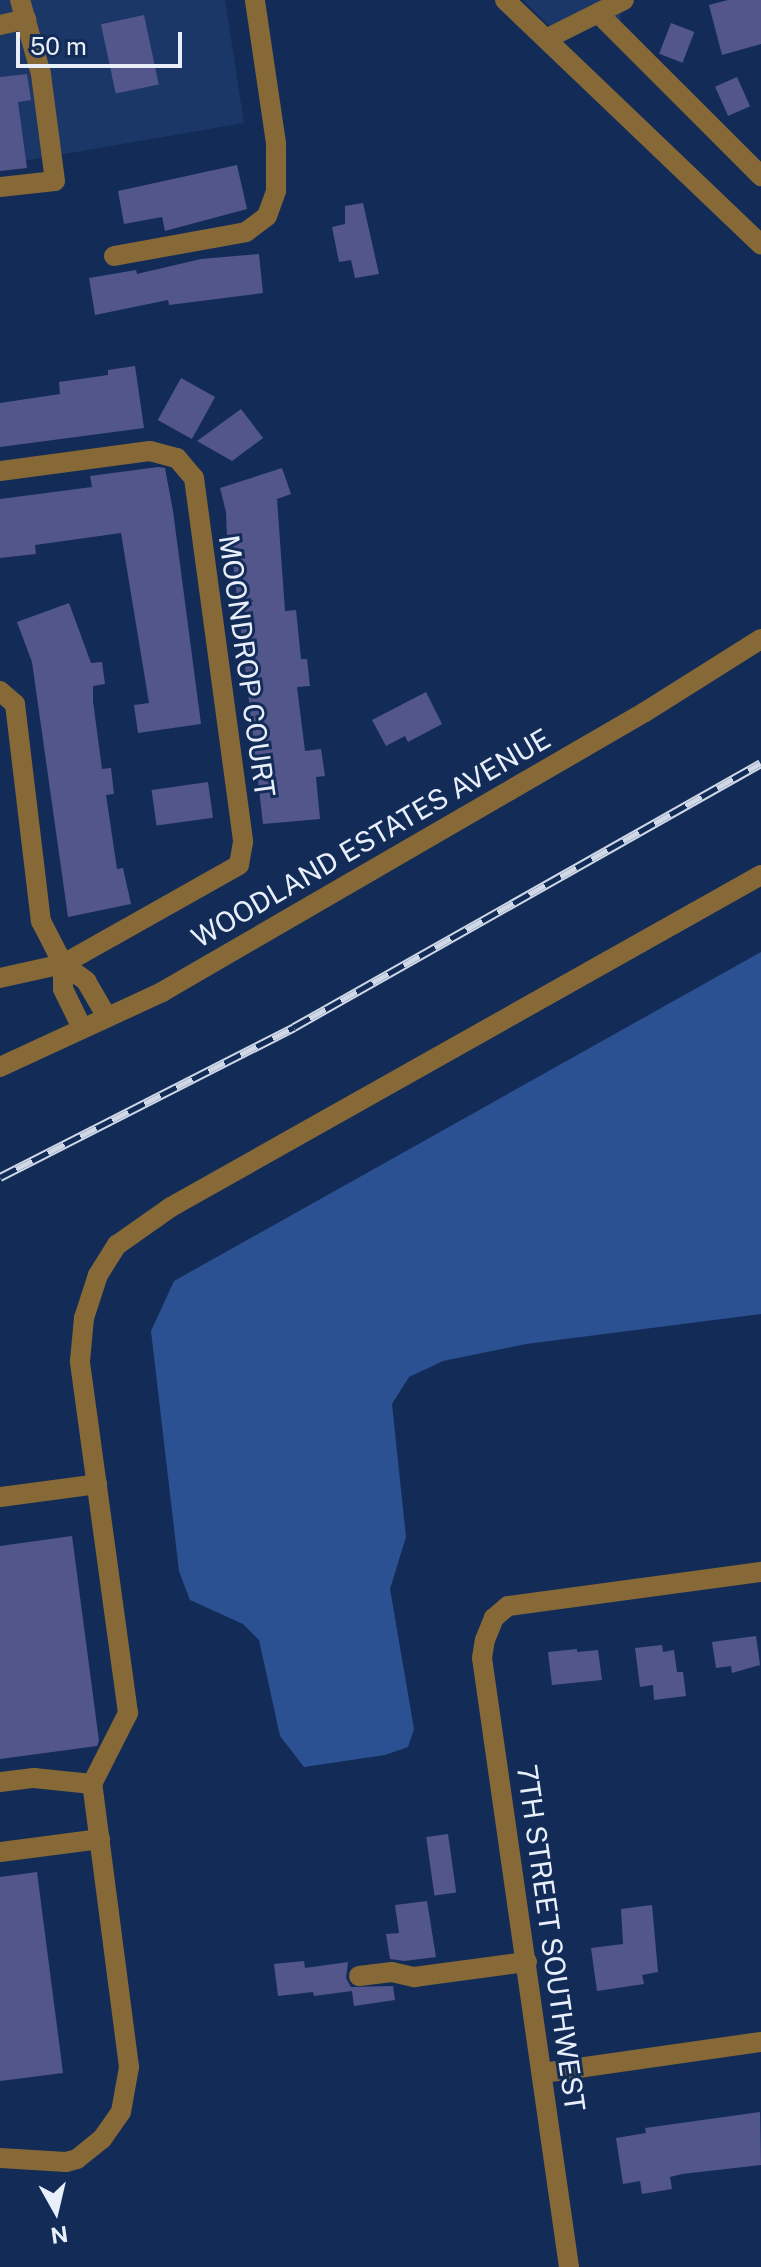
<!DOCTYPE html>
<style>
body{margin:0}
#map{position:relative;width:761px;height:2267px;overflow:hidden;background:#132c57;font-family:"Public Sans",sans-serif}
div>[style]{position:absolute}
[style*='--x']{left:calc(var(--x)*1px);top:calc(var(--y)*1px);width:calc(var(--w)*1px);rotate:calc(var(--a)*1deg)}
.built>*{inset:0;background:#1b3767}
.water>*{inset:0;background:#2c5192}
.building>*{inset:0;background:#53568a;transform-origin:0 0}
.minor>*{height:20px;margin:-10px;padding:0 10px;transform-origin:10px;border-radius:10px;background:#866936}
.rail>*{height:9px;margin-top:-4.5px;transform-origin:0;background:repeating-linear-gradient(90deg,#132c57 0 18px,#cfd8e7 0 36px);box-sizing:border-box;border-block:2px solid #cfd8e7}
span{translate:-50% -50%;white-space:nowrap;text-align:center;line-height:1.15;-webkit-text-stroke:6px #132c57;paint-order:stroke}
.street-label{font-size:28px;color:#e8effa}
.north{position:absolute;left:16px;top:2171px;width:80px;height:80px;-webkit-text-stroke:6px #132c57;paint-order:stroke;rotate:172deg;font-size:22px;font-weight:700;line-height:32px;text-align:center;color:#e8effa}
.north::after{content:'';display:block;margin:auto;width:28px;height:36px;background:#e8effa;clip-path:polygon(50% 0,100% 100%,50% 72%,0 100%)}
.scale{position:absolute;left:16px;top:32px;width:166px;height:36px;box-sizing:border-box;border:4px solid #e8effa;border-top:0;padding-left:10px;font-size:24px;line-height:28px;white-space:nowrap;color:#e8effa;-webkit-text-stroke:6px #132c57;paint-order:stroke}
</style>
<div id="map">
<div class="built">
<i style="clip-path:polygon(0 0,225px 0,244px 123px,0 165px)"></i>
<i style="clip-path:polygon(523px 0,618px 0,621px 20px,560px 36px)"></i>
</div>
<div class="water">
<i style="clip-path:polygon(761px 952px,761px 1314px,526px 1344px,443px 1361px,409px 1377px,392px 1404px,406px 1537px,390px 1589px,414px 1729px,408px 1747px,385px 1755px,304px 1767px,280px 1736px,259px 1640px,243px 1624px,190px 1600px,179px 1571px,151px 1331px,174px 1281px)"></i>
</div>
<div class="building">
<i style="clip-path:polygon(728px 0,761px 0,761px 44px,722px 55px,709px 5px)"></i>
<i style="left:144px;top:15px;width:71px;height:44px;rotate:78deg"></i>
<i style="left:671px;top:23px;width:25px;height:33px;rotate:21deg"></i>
<i style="clip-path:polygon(27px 74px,31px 100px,18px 102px,27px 168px,0 171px,0 77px)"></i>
<i style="left:737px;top:77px;width:32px;height:24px;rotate:66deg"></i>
<i style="clip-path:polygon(237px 165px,247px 209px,165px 231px,162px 217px,124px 224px,118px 191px)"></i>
<i style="clip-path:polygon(363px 203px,379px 274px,355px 278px,351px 260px,339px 262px,332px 227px,345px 224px,345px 206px)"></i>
<i style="clip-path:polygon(259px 254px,263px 293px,169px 305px,168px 300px,95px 315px,89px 278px,136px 270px,137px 274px,201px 259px)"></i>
<i style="clip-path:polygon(135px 366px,144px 428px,0 447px,0 403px,60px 394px,59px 382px,108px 375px,108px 370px)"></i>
<i style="left:181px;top:378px;width:39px;height:48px;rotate:29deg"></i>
<i style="clip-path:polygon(241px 409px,263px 438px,232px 461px,197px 441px)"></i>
<i style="clip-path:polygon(158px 467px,165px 468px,173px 511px,201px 724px,138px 733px,134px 705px,149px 703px,121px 533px,35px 545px,36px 554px,0 558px,0 499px,92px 487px,90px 476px)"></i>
<i style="clip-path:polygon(282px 468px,291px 494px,277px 499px,285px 611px,296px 610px,301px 659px,307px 659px,310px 686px,297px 687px,305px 751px,321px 749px,325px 776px,316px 777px,320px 819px,263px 824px,233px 562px,228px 563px,226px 512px,220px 488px)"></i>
<i style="clip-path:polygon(69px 603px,91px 663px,102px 662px,105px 684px,93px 686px,93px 701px,102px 769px,111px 768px,114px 794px,106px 795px,117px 869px,123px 868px,131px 904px,68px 917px,32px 662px,17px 622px)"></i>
<i style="clip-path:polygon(426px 692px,442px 724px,408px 742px,405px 736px,386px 746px,372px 720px)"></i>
<i style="left:208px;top:782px;width:36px;height:57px;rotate:82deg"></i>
<i style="clip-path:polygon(72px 1536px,99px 1741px,97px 1746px,0 1759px,0 1546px)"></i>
<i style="clip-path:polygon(756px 1636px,760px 1665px,732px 1673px,731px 1666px,716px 1668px,712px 1642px)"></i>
<i style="clip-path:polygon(662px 1645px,663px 1652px,674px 1650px,677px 1672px,683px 1672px,686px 1696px,654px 1700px,653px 1685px,640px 1687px,635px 1648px)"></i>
<i style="clip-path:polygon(577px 1649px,577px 1652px,598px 1650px,602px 1680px,552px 1685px,548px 1652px)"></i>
<i style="left:448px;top:1834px;width:59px;height:22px;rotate:82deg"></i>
<i style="clip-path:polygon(37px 1872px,63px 2073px,0 2081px,0 1877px)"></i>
<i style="clip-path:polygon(427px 1901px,436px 1957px,404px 1961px,390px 1959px,386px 1934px,399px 1933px,395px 1905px)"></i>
<i style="clip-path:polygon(652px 1905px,658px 1972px,642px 1975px,644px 1984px,597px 1991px,591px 1948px,623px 1944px,621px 1909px)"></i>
<i style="clip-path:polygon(304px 1961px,305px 1968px,348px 1962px,346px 1978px,351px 1987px,393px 1986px,395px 2000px,354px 2006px,352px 1991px,314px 1996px,313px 1992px,278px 1996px,274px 1964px)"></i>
<i style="clip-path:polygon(760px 2112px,761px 2165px,682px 2174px,670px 2177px,672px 2189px,642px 2194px,640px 2181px,623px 2184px,616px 2138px,646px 2133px,645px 2128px)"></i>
</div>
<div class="minor">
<i style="--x:505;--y:0;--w:354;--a:43.7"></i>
<i style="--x:598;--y:13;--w:231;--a:45"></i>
<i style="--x:0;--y:25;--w:27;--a:-13"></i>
<i style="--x:546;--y:39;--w:87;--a:-26.6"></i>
<i style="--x:0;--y:187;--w:55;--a:-6.2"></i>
<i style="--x:55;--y:181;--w:108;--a:-97.5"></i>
<i style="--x:41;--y:74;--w:77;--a:-105.8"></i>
<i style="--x:114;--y:256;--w:134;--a:-10.3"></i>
<i style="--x:246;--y:232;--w:26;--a:-37"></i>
<i style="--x:267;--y:216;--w:27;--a:-70"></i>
<i style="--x:276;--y:191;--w:48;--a:-90"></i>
<i style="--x:276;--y:143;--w:145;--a:-98.4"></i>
<i style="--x:0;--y:471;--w:151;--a:-7.6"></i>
<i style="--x:150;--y:451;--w:28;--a:15"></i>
<i style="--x:177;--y:458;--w:26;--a:50"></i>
<i style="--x:194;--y:478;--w:367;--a:82.3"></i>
<i style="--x:243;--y:842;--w:23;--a:100"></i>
<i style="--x:239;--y:865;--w:202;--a:150.6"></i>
<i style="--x:63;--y:964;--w:65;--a:167.5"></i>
<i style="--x:0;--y:691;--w:20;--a:41"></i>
<i style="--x:15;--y:704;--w:219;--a:83.2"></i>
<i style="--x:41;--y:921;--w:48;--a:62.9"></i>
<i style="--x:63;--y:964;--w:25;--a:90"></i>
<i style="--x:63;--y:989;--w:43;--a:64"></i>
<i style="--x:63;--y:964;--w:29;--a:36"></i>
<i style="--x:86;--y:981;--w:42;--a:59.7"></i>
<i style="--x:0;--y:1067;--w:179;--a:-24.8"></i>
<i style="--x:162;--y:992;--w:558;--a:-30.1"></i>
<i style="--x:645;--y:712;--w:137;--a:-32.2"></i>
<i style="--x:0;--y:1497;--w:98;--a:-7.6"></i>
<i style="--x:0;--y:1782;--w:34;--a:-7"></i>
<i style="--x:34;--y:1778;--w:58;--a:5.9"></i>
<i style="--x:0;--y:1852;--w:101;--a:-7.4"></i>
<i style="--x:359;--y:1976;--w:33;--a:-7"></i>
<i style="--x:392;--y:1972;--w:23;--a:13"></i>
<i style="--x:414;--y:1977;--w:114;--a:-7.6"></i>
<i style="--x:543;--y:2073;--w:220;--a:-8.1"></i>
<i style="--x:0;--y:2158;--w:66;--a:3.5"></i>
<i style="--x:66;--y:2162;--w:11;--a:-15"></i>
<i style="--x:77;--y:2159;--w:32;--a:-39"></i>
<i style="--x:102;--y:2139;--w:33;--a:-55"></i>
<i style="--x:121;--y:2112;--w:46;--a:-79.9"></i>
<i style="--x:129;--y:2067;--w:285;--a:-97.4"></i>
<i style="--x:92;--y:1784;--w:80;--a:-63.1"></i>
<i style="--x:128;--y:1713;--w:355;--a:-97.8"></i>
<i style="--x:80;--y:1361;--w:43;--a:-84.7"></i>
<i style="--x:84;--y:1318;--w:45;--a:-72"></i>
<i style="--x:98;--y:1275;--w:36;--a:-58"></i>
<i style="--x:117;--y:1245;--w:66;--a:-35.1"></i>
<i style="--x:171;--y:1207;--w:677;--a:-29.37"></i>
<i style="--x:569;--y:2267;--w:615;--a:-98.13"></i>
<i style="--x:482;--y:1658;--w:18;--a:-81"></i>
<i style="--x:485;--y:1640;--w:24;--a:-68"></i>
<i style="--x:494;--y:1618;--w:18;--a:-41"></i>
<i style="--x:508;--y:1606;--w:255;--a:-7.7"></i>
</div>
<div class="rail">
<i style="--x:0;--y:1177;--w:330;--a:-27"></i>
<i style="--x:294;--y:1027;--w:536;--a:-29.48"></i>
</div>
<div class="street-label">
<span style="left:247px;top:666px;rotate:82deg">MOONDROP COURT</span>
<span style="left:371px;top:838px;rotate:-30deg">WOODLAND ESTATES AVENUE</span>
<span style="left:551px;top:1938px;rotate:82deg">7TH STREET SOUTHWEST</span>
</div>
<div class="north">N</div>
<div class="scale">50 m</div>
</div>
